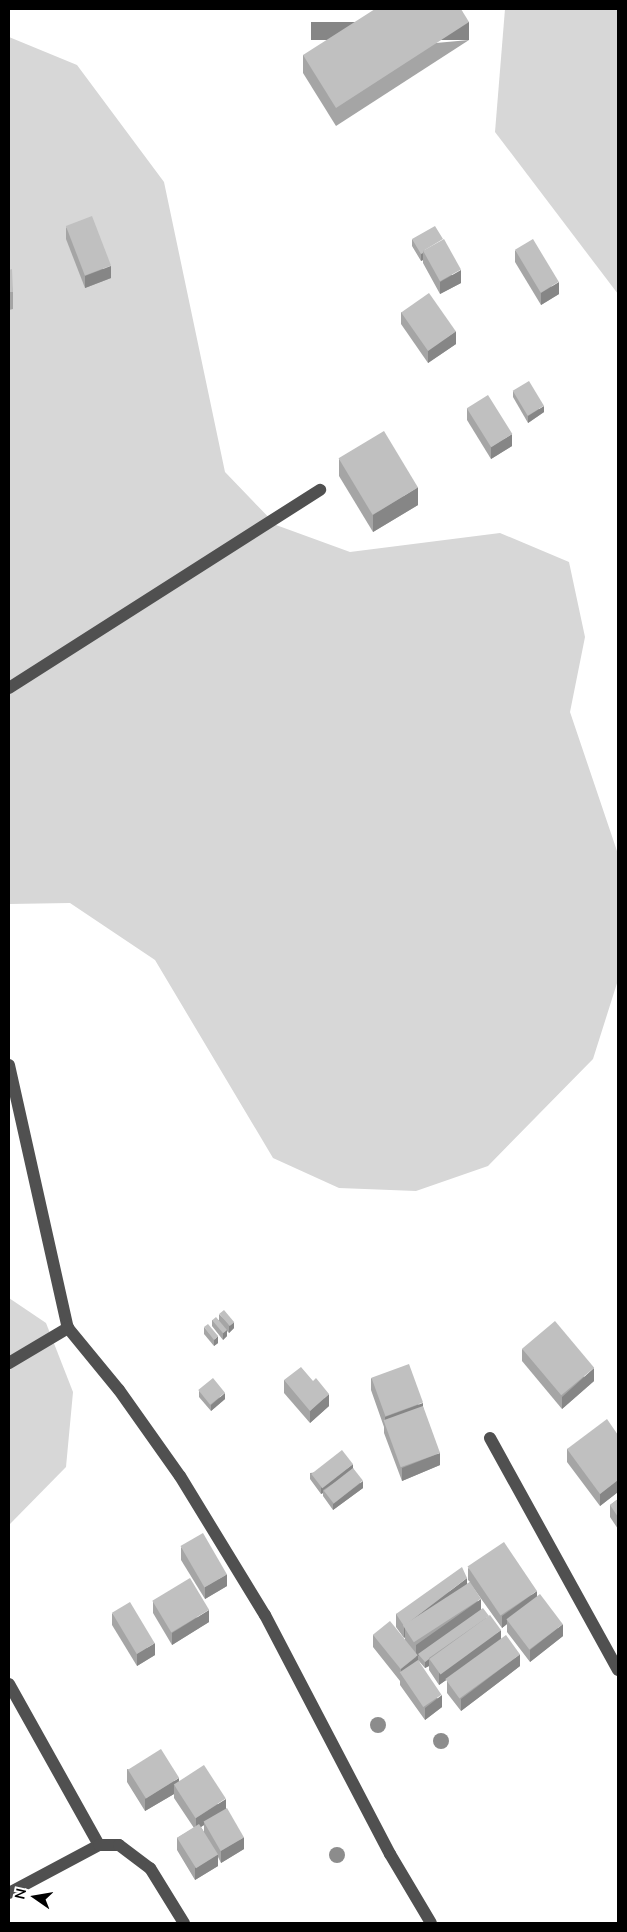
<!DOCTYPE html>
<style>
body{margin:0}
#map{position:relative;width:627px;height:1932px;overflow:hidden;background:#fff;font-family:Mulish,sans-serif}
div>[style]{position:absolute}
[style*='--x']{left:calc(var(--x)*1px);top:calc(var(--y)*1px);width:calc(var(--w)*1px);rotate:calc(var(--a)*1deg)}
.green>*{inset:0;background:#d7d7d7}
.minor>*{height:12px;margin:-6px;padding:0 6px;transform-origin:6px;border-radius:6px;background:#505050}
.trees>*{width:16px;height:16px;margin:-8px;border-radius:50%;background:#8c8c8c}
.wall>*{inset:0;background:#a5a5a5}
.shaded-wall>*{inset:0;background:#868686;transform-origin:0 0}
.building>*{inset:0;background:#c0c0c0;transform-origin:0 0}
span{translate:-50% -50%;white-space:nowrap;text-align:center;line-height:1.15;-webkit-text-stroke:4.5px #fff;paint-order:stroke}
.frame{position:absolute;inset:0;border:10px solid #000;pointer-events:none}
.north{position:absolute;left:10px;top:1872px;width:50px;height:50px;-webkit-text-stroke:4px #fff;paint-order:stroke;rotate:283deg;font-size:14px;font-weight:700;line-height:20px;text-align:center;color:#000}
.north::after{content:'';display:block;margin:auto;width:18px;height:22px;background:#000;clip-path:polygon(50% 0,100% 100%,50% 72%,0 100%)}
</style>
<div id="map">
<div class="green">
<i style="clip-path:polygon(505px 9px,618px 9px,618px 294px,495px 132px)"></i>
<i style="clip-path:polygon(9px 37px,77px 65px,164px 182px,225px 472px,276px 525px,350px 552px,500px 533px,569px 562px,585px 637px,570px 712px,618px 854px,618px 980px,593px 1059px,488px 1166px,416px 1191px,339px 1188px,273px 1158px,155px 960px,70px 903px,9px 904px)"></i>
<i style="clip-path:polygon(9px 1298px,46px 1323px,73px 1392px,66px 1467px,9px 1525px)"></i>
</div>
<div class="minor">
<i style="--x:9;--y:688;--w:369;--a:-32.5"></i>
<i style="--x:9;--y:1065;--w:270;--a:77.4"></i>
<i style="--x:68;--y:1328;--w:80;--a:50.6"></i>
<i style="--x:119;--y:1390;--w:105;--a:54.7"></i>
<i style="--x:180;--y:1476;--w:163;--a:58.6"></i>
<i style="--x:265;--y:1615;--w:270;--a:62.4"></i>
<i style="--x:390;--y:1854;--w:80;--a:59.3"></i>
<i style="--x:9;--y:1363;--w:69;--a:-30.7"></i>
<i style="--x:490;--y:1438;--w:265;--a:61.1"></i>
<i style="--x:9;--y:1684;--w:184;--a:60.8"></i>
<i style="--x:9;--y:1893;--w:102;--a:-28.1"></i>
<i style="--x:99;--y:1845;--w:20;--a:0"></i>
<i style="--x:119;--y:1845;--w:39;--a:37"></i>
<i style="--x:150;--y:1868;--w:65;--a:58.3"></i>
</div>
<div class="trees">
<i style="left:378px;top:1725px"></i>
<i style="left:441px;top:1741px"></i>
<i style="left:337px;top:1855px"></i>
</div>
<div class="wall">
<i style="clip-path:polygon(469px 40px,336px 126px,303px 73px,303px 55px)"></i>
<i style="clip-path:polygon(66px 227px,111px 278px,85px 288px,66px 239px)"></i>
<i style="clip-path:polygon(412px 239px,461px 283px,440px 294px,423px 263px,423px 260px,421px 261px,412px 246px)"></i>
<i style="clip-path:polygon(515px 250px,559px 294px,541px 305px,515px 262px)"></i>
<i style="clip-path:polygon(9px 270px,13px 292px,13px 309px,9px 310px)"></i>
<i style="clip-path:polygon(401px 312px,456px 344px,428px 363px,401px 324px)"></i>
<i style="clip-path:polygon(513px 391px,544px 412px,528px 423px,513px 397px)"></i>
<i style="clip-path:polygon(467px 408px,512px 446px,491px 459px,467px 420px)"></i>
<i style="clip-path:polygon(339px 459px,418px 505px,373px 532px,339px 476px)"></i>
<i style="clip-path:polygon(219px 1314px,234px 1328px,229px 1333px,227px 1331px,227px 1336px,223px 1340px,212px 1326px,212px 1320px,219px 1320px)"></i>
<i style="clip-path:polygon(204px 1327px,218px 1343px,214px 1346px,204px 1334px)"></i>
<i style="clip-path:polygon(522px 1349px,594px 1381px,562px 1409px,522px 1361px)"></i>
<i style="clip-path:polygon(371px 1378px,423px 1407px,440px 1465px,402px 1481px,384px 1433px,384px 1427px,371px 1390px)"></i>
<i style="clip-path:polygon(284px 1380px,313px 1381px,329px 1406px,310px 1423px,284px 1393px)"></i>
<i style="clip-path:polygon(199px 1391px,225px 1399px,211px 1411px,199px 1397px)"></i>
<i style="clip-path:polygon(618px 1435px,618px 1492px,600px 1506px,567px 1462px,567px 1449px)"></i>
<i style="clip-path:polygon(353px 1468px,363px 1488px,333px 1510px,323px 1496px,323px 1493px,321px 1494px,310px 1479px,310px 1473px)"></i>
<i style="clip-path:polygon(618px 1499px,618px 1529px,610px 1517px,610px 1505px)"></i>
<i style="clip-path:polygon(181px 1547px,227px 1586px,205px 1599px,181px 1560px)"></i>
<i style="clip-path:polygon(468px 1568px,537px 1597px,563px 1636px,530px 1662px,507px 1632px,507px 1624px,502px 1628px,472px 1586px,481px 1610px,520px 1666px,461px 1711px,447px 1693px,447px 1681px,459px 1671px,439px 1685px,429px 1670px,429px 1666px,425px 1668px,418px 1660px,442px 1707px,425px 1720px,400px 1685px,400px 1681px,373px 1647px,373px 1635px,405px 1640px,405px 1637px,404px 1638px,396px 1627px,396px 1614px,467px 1584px,470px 1582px,468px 1580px)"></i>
<i style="clip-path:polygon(153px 1601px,209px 1622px,172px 1645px,153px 1613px)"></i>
<i style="clip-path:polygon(112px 1613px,155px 1655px,137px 1666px,112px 1625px)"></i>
<i style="clip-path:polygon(evenodd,127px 1769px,179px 1782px,226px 1809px,244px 1849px,221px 1863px,218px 1857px,218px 1866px,195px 1880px,177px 1850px,177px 1838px,194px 1828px,174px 1798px,174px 1794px,145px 1811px,127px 1782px,127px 1769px,204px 1825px,204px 1832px,201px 1827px,204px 1825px)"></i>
</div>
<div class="shaded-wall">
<i style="left:469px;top:22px;width:18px;height:158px;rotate:90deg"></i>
<i style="clip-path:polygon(423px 253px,423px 260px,421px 261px,421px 254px)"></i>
<i style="clip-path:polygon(111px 266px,111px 278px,85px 288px,85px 276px)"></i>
<i style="clip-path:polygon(461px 270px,461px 283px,440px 294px,440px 282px)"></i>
<i style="clip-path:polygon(559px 282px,559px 294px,541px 305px,541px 293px)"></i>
<i style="clip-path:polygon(456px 331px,456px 344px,428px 363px,428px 350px)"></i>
<i style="clip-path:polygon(544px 406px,544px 412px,528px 423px,528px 416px)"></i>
<i style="clip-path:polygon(512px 434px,512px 446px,491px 459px,491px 447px)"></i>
<i style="clip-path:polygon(418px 487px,418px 505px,373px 532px,373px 515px)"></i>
<i style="clip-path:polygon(234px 1322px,234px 1328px,229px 1333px,229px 1326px)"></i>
<i style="clip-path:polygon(227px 1330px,227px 1336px,223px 1340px,223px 1333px)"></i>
<i style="clip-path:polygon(218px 1336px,218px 1343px,214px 1346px,214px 1340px)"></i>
<i style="clip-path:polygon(594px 1368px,594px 1381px,562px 1409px,562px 1397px)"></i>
<i style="clip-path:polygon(225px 1393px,225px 1399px,211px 1411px,211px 1405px)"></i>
<i style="clip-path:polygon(329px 1394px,329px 1406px,310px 1423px,310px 1411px)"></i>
<i style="clip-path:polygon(423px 1403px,423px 1415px,385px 1423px,385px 1417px)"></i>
<i style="clip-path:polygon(440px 1453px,440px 1465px,402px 1481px,402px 1468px)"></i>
<i style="clip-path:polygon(353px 1464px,353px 1471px,323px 1490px,323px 1493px,321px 1494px,321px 1488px)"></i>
<i style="clip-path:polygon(618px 1480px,618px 1492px,600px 1506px,600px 1494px)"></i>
<i style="clip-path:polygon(363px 1481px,363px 1488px,333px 1510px,333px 1504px)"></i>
<i style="clip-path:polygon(227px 1574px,227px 1586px,205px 1599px,205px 1587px)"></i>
<i style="clip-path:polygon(467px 1578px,467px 1591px,405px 1629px,405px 1637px,404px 1638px,404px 1626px)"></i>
<i style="clip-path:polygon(537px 1591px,537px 1603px,507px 1620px,507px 1624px,502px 1628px,502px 1616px)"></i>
<i style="clip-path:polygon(481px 1599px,481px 1611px,418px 1656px,418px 1668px,401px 1674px,401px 1669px,416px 1657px,416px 1645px)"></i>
<i style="clip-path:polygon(209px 1610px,209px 1622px,172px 1645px,172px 1633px)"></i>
<i style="clip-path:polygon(563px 1624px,563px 1636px,530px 1662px,530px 1650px)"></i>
<i style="clip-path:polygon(501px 1630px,501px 1642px,439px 1685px,439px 1673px)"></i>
<i style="clip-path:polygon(155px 1643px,155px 1655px,137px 1666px,137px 1654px)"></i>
<i style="clip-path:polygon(520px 1654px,520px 1666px,461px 1711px,461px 1699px)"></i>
<i style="clip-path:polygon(429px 1659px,429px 1666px,425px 1668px,425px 1662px)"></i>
<i style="clip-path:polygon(442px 1695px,442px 1707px,425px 1720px,425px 1708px)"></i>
<i style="clip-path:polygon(179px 1778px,179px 1791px,174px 1785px,174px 1794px,145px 1811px,145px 1799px)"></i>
<i style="clip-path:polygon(226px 1799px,226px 1811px,204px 1822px,204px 1825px,196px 1830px,196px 1818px)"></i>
<i style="clip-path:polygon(244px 1837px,244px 1849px,221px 1863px,221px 1851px)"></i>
<i style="clip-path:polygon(218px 1854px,218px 1866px,195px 1880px,195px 1868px)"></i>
</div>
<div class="building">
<i style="clip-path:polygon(375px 9px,461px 9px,469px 22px,336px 108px,303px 55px)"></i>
<i style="left:92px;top:216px;width:53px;height:28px;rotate:69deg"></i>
<i style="clip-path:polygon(435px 226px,443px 239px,423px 251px,423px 253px,421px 254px,412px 239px)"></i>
<i style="left:444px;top:239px;width:35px;height:24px;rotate:61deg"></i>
<i style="left:533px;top:239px;width:50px;height:21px;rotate:59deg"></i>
<i style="clip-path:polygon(12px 269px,13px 292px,9px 292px,9px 270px)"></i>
<i style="left:429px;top:293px;width:47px;height:34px;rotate:55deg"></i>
<i style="left:529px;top:381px;width:29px;height:19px;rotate:59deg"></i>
<i style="left:488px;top:395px;width:46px;height:25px;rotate:58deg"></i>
<i style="left:384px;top:431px;width:66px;height:53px;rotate:59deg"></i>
<i style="left:224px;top:1310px;width:16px;height:6px;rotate:50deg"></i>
<i style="left:216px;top:1317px;width:17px;height:5px;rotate:50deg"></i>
<i style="left:555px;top:1321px;width:61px;height:43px;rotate:50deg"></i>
<i style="clip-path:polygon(208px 1324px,218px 1336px,214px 1340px,204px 1327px)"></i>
<i style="left:409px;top:1364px;width:41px;height:40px;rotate:70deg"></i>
<i style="clip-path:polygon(301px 1367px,313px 1381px,316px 1378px,329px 1394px,310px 1411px,284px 1380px)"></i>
<i style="left:213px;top:1378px;width:19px;height:19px;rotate:51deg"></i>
<i style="left:423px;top:1406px;width:50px;height:42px;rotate:70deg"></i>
<i style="clip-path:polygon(607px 1419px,618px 1435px,618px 1480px,600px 1494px,567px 1449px)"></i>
<i style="left:342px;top:1450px;width:18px;height:39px;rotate:52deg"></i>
<i style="left:353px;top:1468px;width:16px;height:37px;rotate:52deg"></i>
<i style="clip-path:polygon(618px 1499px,618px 1517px,610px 1505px)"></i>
<i style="left:203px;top:1533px;width:48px;height:26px;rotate:60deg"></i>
<i style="left:504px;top:1542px;width:59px;height:44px;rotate:56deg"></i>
<i style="clip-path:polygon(462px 1567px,467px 1578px,404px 1626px,396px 1614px)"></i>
<i style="left:190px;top:1578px;width:37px;height:44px;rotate:59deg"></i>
<i style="left:470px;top:1582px;width:20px;height:80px;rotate:57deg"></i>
<i style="left:540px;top:1594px;width:38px;height:42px;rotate:53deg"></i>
<i style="left:130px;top:1602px;width:48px;height:21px;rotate:59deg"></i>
<i style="clip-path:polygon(483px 1608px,489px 1616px,429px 1658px,429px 1659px,425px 1662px,418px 1654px)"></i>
<i style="left:490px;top:1615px;width:19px;height:75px;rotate:54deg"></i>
<i style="left:390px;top:1621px;width:44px;height:22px;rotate:51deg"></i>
<i style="left:506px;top:1635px;width:24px;height:75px;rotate:54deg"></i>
<i style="left:418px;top:1660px;width:42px;height:22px;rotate:56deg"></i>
<i style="left:161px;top:1749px;width:34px;height:39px;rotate:58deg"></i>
<i style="left:204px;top:1765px;width:40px;height:36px;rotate:57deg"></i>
<i style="left:227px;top:1808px;width:34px;height:27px;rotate:60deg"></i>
<i style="left:199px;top:1824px;width:36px;height:26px;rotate:58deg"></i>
</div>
<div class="frame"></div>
<div class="north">N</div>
</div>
